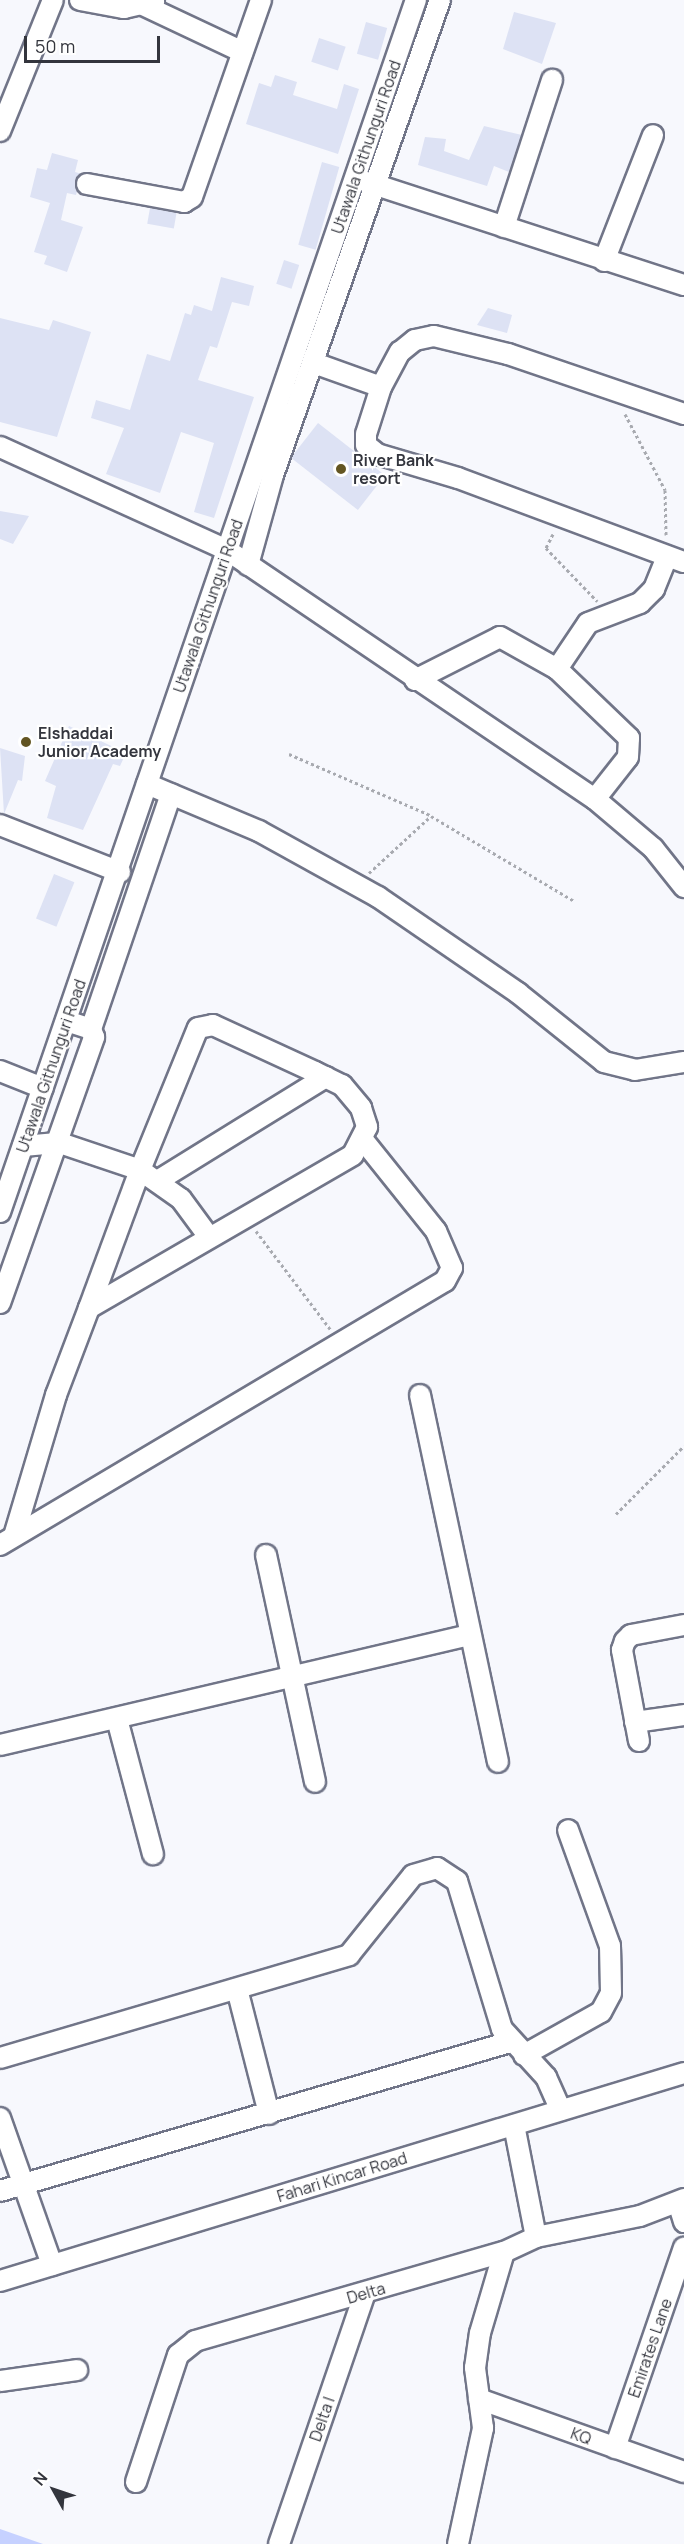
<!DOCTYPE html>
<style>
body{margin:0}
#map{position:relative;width:684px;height:2544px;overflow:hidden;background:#f7f8fd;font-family:Manrope,sans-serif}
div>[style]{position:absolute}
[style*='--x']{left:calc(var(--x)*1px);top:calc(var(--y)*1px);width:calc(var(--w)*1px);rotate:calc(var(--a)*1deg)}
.green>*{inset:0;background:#c6d1ff}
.building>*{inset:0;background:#dde2f4;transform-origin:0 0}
.path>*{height:3px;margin-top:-1.5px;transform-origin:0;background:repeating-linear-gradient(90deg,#a8aab0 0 3px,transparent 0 6px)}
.roads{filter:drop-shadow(2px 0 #717588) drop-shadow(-2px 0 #717588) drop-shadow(0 2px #717588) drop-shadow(0 -2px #717588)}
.minor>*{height:20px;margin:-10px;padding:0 10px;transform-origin:10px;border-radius:10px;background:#fff}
.dots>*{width:16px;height:16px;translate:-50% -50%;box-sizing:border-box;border:3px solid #fff;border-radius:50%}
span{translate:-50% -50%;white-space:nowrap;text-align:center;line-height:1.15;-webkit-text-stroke:4.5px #fff;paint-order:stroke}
.street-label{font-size:16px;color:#33353d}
.poi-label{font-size:16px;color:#33353d;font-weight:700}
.left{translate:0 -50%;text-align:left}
.north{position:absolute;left:24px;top:2460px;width:60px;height:60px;-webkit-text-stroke:4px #fff;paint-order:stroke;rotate:310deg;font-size:16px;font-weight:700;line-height:24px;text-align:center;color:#33353d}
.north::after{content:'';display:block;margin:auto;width:21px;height:27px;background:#33353d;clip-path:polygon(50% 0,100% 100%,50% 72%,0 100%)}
.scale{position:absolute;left:24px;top:36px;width:136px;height:27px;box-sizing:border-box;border:3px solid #33353d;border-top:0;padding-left:8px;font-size:18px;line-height:21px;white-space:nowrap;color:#33353d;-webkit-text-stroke:4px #fff;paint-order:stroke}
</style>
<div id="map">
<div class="green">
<i style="clip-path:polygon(0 2529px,43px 2544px,0 2544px)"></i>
</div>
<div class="building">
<i style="clip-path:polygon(514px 12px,556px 23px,542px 64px,503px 49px)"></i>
<i style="left:366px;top:22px;width:22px;height:33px;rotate:16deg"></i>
<i style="left:319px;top:38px;width:28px;height:25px;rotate:18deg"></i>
<i style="clip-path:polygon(275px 75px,297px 82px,293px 95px,337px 109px,344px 84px,359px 89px,338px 154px,246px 124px,259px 83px,271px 87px)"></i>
<i style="clip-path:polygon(484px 126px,522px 135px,509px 172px,494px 166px,487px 186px,418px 165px,425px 137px,446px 139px,444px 151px,469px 160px)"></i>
<i style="clip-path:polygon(52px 153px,78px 160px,75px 172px,82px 174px,76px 195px,67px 193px,61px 220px,83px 227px,67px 272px,44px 264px,47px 256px,34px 252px,50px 203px,30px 197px,37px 168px,47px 170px)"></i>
<i style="left:322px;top:162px;width:18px;height:86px;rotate:16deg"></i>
<i style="left:150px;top:208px;width:27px;height:16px;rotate:10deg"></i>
<i style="left:284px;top:260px;width:16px;height:25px;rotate:18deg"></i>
<i style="clip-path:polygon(221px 277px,254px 286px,249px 306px,232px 302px,217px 348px,210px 346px,198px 380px,254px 397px,214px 518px,194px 512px,214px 443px,181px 432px,160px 493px,106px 474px,124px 428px,91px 418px,96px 400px,130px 410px,147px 354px,170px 361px,185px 313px,191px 315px,194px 305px,212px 311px)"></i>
<i style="clip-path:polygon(488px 308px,512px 315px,507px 333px,477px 325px)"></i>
<i style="clip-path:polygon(0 318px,49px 330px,53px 320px,91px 332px,57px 437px,0 422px)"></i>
<i style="left:318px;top:423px;width:85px;height:44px;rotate:38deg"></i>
<i style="clip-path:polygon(0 511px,29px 516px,13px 544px,0 539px)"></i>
<i style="clip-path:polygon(69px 726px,126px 753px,120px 766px,113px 764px,83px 830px,47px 818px,56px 786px,45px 781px)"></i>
<i style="clip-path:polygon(0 748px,25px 756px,22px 781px,18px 780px,4px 814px)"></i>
<i style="left:54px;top:874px;width:22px;height:48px;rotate:22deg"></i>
</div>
<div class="path">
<i style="--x:625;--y:414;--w:86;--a:62.2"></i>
<i style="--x:665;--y:490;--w:45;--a:88.7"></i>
<i style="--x:553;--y:534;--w:16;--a:117"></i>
<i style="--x:546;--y:548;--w:74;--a:46.1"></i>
<i style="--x:289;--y:754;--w:154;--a:23.4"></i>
<i style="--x:369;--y:873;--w:84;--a:-42.6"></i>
<i style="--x:431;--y:816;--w:166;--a:30.7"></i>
<i style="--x:256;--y:1231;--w:123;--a:52.9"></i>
<i style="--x:616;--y:1514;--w:96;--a:-45"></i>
</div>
<div class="roads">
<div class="minor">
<i style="--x:80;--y:0;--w:45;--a:10.3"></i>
<i style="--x:124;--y:8;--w:31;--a:-13"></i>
<i style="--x:143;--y:5;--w:110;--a:25.2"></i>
<i style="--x:0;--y:131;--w:141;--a:-68"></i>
<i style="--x:367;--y:182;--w:333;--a:18"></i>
<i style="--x:87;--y:184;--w:99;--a:10.5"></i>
<i style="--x:184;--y:202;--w:9;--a:-32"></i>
<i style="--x:192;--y:197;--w:209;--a:-70.7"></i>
<i style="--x:504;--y:227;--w:155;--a:-71.9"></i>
<i style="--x:604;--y:261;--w:135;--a:-68.7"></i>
<i style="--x:314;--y:363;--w:71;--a:19.7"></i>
<i style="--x:381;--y:387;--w:40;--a:-62"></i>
<i style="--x:400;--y:352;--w:19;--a:-39"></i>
<i style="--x:415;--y:340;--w:19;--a:-12"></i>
<i style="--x:434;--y:336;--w:76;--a:13.7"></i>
<i style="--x:508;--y:354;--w:186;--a:18.8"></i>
<i style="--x:381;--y:387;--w:49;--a:107.7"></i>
<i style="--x:366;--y:434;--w:11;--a:90"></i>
<i style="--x:366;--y:445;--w:14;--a:39"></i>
<i style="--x:377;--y:454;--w:84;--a:16.5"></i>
<i style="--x:458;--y:478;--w:241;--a:20.4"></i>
<i style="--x:0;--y:447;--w:249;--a:24.4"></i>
<i style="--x:227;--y:550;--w:444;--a:34.1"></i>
<i style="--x:595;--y:799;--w:76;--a:40.2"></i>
<i style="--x:653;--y:848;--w:50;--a:51.5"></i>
<i style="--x:248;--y:565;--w:93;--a:-74.5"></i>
<i style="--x:273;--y:475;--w:504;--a:-70.63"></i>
<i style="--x:415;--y:680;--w:95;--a:-26.8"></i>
<i style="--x:500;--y:637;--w:65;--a:29.3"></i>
<i style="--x:147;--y:784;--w:121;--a:22.8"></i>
<i style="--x:259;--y:831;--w:136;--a:29"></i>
<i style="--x:378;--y:897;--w:170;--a:34.4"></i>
<i style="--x:518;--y:993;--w:110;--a:38.7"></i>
<i style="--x:604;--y:1062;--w:32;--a:14"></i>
<i style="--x:635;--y:1070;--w:50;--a:-9.3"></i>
<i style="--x:595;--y:799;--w:53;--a:-51.8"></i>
<i style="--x:628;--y:757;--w:19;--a:-87"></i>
<i style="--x:629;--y:738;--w:100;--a:-136.2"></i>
<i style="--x:557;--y:669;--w:55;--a:-56"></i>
<i style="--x:588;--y:623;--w:56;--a:-21"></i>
<i style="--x:640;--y:603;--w:20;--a:-45"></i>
<i style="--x:654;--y:589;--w:35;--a:-68"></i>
<i style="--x:0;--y:825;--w:129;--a:21.4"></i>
<i style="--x:91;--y:1029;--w:248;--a:-71.2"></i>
<i style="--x:0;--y:1071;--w:46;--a:21.6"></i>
<i style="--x:23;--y:1146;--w:37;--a:-5"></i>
<i style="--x:60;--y:1143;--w:84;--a:18.6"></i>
<i style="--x:140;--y:1170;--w:50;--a:35.3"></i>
<i style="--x:181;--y:1199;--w:47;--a:53.6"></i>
<i style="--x:159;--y:1180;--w:196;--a:-31.7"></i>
<i style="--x:0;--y:1212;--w:1281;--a:-71.06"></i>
<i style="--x:0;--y:1303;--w:282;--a:-70.5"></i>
<i style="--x:94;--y:1037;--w:9;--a:-111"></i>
<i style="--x:91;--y:1029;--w:25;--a:-162"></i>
<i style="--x:420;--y:1395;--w:375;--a:78"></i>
<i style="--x:14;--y:1536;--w:147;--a:-73.4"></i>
<i style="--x:56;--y:1395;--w:93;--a:-69.2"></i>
<i style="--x:89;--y:1308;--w:147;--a:-69.7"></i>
<i style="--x:140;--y:1170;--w:153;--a:-67.8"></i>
<i style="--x:198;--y:1028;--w:15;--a:-11"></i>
<i style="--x:213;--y:1025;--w:112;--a:24.7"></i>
<i style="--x:315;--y:1072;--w:30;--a:26"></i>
<i style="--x:342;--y:1085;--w:30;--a:50"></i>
<i style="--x:361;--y:1108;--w:20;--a:72"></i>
<i style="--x:367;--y:1127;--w:31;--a:117"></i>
<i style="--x:353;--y:1155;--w:305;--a:149.9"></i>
<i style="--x:0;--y:1545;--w:517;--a:-30.68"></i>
<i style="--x:445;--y:1281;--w:15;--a:-62"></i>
<i style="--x:452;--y:1268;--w:40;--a:-113.4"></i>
<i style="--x:436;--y:1231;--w:115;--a:-128.7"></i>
<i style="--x:266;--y:1555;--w:232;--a:77.8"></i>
<i style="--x:117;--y:1719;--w:140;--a:75.1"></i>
<i style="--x:635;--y:1722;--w:49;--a:-8.1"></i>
<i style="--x:639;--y:1741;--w:93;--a:-100.6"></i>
<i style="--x:622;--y:1650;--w:9;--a:-72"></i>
<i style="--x:625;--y:1641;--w:8;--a:-45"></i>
<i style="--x:631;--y:1635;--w:54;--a:-10.7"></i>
<i style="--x:0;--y:1745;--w:483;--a:-13.2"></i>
<i style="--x:237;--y:1989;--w:129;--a:75.6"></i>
<i style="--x:524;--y:2055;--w:88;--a:-29.2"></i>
<i style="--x:601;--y:2012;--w:21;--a:-62"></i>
<i style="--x:611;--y:1993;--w:47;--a:-91.2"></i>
<i style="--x:610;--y:1946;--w:123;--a:-109.9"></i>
<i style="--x:0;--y:2058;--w:364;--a:-16.4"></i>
<i style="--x:349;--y:1955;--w:102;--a:-51.3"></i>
<i style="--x:413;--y:1875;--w:25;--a:-16"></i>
<i style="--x:437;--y:1868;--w:24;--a:33"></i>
<i style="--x:457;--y:1881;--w:155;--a:73.1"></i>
<i style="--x:502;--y:2029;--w:65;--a:47.5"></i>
<i style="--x:546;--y:2077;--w:36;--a:66"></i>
<i style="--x:0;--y:2118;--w:156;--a:70.5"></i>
<i style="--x:514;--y:2125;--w:114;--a:78.9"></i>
<i style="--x:0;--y:2191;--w:531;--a:-16.29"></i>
<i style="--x:678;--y:2202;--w:21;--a:73"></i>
<i style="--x:0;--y:2281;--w:715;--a:-16.91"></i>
<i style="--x:0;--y:2381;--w:78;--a:-8.1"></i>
<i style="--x:479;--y:2399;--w:218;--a:19.6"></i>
<i style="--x:615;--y:2448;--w:212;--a:-71"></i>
<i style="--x:136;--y:2482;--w:134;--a:-71.7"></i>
<i style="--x:178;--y:2355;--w:22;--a:-39"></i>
<i style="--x:195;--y:2341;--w:322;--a:-16.1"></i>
<i style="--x:504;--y:2252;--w:35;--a:-25"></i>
<i style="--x:536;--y:2237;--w:106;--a:-11.4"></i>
<i style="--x:640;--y:2216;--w:47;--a:-21.1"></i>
<i style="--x:279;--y:2544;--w:265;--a:-71.1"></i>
<i style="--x:458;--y:2544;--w:119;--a:-77.8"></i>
<i style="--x:483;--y:2428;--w:61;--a:-97.6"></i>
<i style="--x:475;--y:2368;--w:35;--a:-82"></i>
<i style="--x:480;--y:2333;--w:84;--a:-73.5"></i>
</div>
</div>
<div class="dots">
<i style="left:341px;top:469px;background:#635522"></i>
<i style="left:26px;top:742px;background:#635522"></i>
</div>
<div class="street-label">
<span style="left:366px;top:147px;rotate:-71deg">Utawala Githunguri Road</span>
<span style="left:208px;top:606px;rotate:-71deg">Utawala Githunguri Road</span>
<span style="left:51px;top:1066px;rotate:-71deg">Utawala Githunguri Road</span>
<span style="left:342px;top:2177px;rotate:-17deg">Fahari Kincar Road</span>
<span style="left:366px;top:2293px;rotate:-16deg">Delta</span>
<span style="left:650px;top:2348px;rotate:-71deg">Emirates Lane</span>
<span style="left:322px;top:2419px;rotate:-71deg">Delta I</span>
<span style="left:581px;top:2436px;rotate:20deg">KQ</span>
</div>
<div class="poi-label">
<span class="left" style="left:353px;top:469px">River Bank<br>resort</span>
<span class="left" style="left:38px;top:742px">Elshaddai<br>Junior Academy</span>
</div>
<div class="north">N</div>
<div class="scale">50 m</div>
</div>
